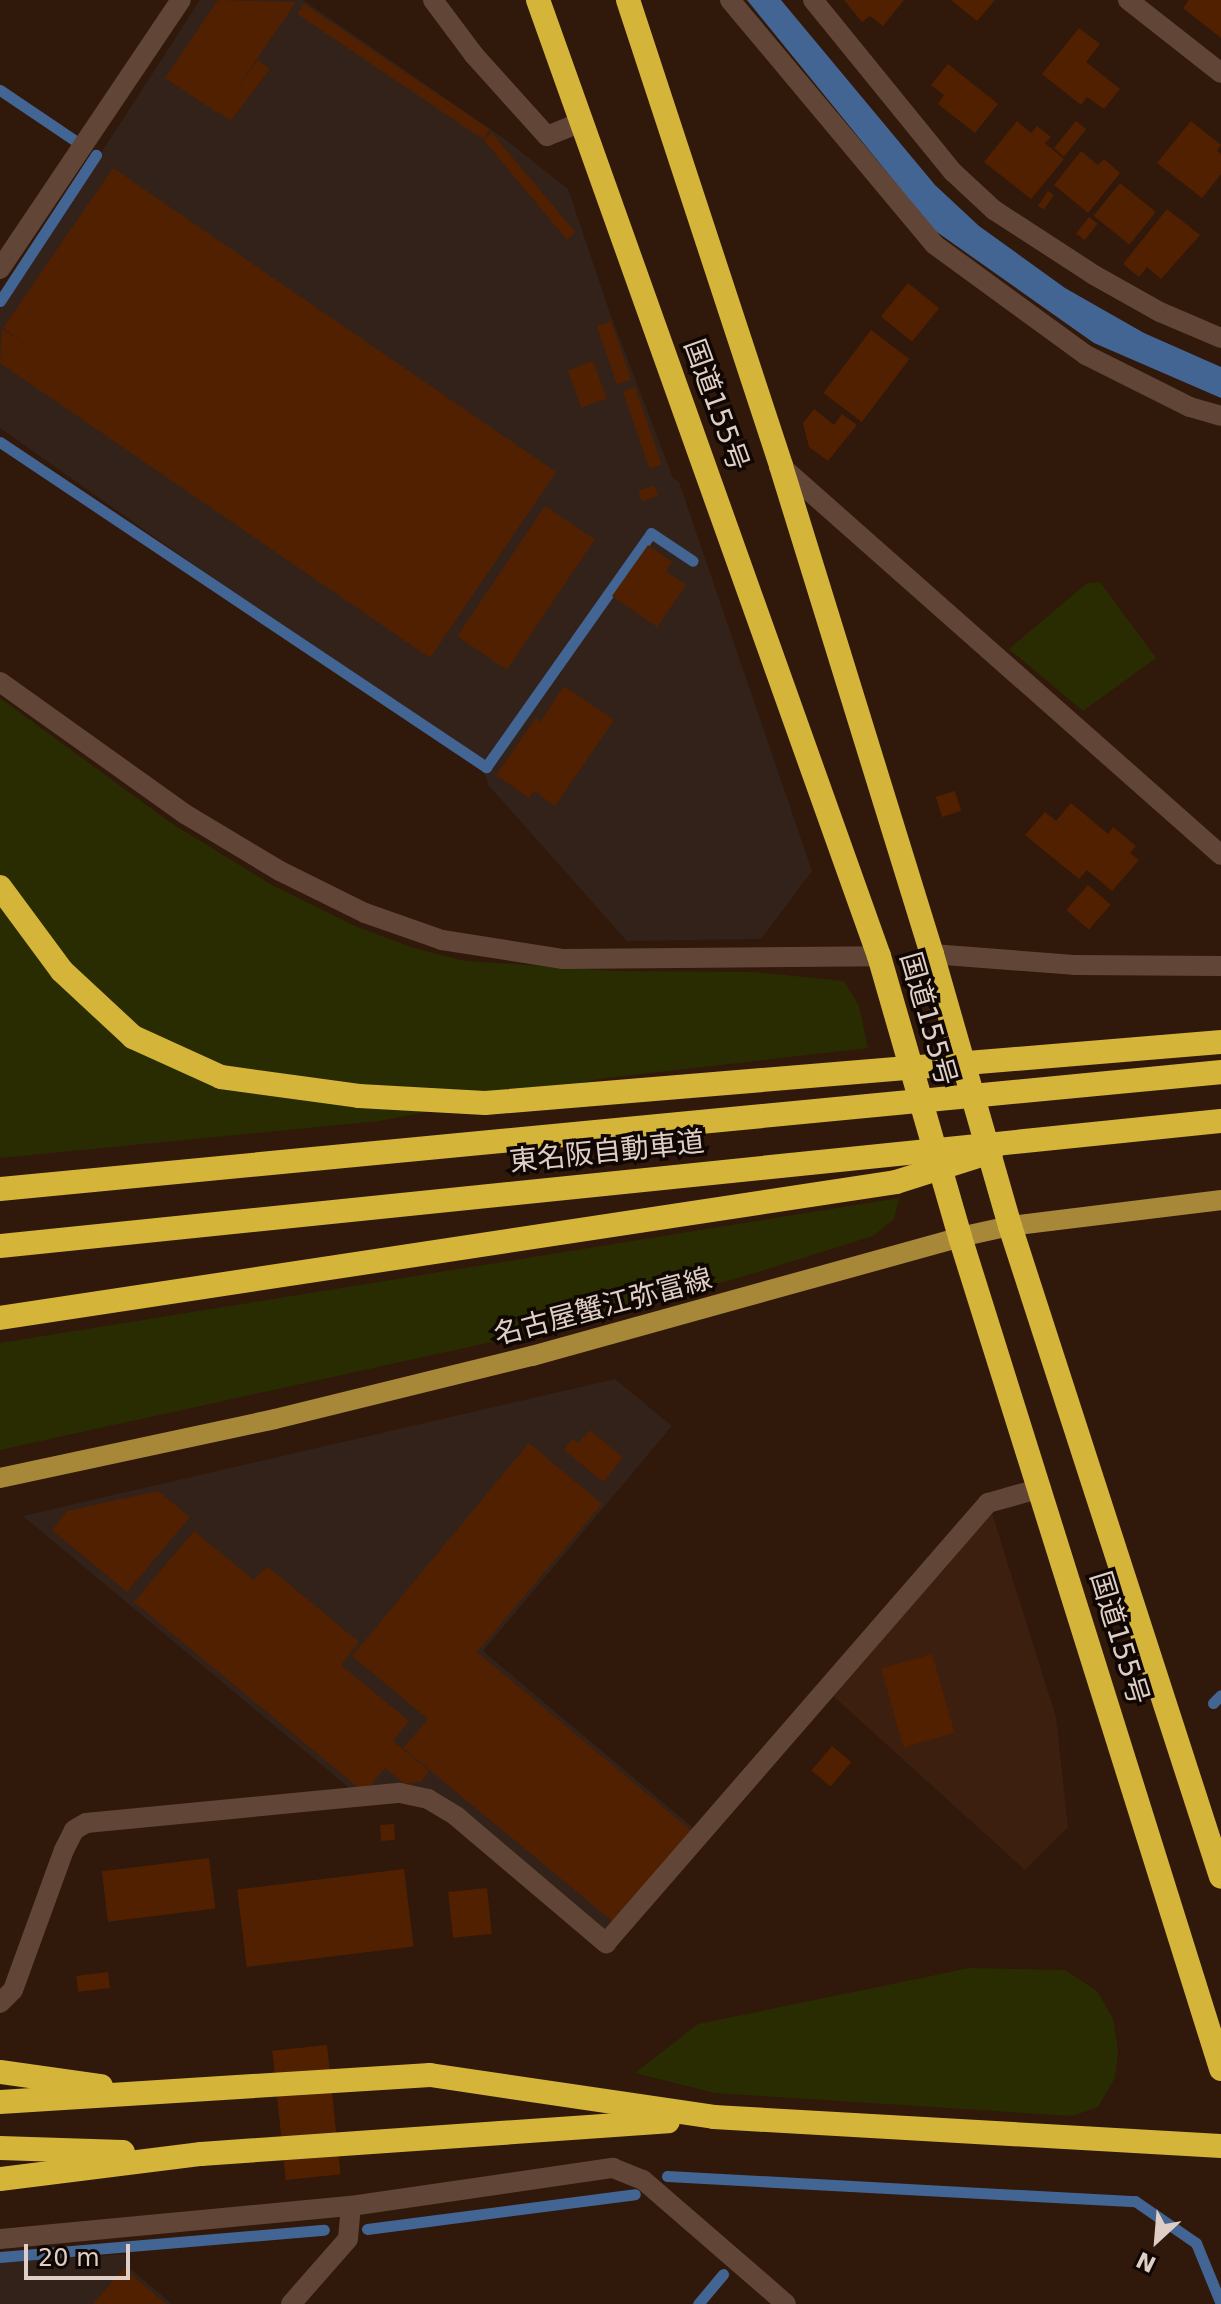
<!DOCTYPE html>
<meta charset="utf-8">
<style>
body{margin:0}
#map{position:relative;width:1221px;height:2304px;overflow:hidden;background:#30180b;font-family:"DejaVu Sans","Noto Sans JP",sans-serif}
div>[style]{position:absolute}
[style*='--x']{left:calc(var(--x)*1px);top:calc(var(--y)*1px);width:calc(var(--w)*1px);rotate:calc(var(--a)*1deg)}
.built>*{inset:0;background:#3c1f0e}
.industrial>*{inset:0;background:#322219}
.green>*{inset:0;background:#292c00}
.water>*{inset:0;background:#426593}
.stream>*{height:11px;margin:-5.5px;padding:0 5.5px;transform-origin:5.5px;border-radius:5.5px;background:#426593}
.building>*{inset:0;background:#512000;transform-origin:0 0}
.street>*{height:20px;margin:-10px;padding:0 10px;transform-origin:10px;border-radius:10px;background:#614637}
.primary>*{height:20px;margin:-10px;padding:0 10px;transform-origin:10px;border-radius:10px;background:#a68838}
.highway>*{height:24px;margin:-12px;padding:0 12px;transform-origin:12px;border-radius:12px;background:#d4b439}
span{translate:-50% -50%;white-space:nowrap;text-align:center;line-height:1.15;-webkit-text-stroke:7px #100703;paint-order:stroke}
.street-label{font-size:28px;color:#dfcec6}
.north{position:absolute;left:1117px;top:2200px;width:80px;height:80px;-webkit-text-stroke:6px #100703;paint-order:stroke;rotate:206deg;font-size:22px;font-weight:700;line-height:32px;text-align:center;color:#dfcec6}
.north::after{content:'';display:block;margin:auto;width:28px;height:36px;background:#dfcec6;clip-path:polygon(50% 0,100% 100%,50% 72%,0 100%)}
.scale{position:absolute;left:24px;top:2244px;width:106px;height:36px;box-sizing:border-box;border:4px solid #dfcec6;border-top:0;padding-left:10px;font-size:24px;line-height:28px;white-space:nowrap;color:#dfcec6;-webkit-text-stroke:6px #100703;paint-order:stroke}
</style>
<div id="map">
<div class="built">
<i style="clip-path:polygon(991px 1510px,1056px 1717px,1068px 1827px,1025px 1870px,832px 1695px)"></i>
</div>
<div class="industrial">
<i style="clip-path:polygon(200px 0,303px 0,506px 140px,568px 189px,610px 313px,673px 478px,679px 482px,812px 871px,761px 939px,627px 941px,489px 786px,482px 768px,0 428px,0 309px)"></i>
<i style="clip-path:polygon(615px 1379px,672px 1426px,483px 1651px,697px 1831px,611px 1935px,462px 1810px,353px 1791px,23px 1516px)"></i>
<i style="clip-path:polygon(125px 2254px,126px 2265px,172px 2304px,0 2304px,0 2263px)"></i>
</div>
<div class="green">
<i style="clip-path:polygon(1100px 582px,1156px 658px,1083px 711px,1009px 649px,1087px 583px)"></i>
<i style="clip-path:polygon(0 698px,171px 823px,272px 885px,355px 926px,414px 948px,465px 961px,615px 971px,755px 972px,844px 981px,859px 1006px,868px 1048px,606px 1078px,379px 1121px,0 1158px)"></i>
<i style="clip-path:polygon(899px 1198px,894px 1219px,873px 1236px,745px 1276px,528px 1334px,0 1450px,0 1343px)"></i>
<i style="clip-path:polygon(970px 1968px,1065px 1970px,1097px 1991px,1113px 2019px,1118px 2050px,1115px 2078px,1098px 2107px,1072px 2116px,715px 2093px,635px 2073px,698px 2024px)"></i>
</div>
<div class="water">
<i style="clip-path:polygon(747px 0,781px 0,935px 185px,979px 226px,1065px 288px,1144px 333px,1221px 367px,1221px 398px,1094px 343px,934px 230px)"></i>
</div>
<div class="stream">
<i style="--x:0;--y:90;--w:89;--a:34"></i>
<i style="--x:0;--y:301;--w:175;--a:-56.7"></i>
<i style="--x:0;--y:442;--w:585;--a:33.77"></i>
<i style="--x:486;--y:767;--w:286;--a:-54.8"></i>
<i style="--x:651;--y:533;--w:50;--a:33.7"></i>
<i style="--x:1213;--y:1703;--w:11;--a:-45"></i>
<i style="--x:667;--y:2176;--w:469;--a:3.1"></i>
<i style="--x:1135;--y:2201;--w:74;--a:34.5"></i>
<i style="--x:1196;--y:2243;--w:66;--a:67.7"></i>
<i style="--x:367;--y:2229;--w:270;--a:-7.4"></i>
<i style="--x:0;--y:2257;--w:325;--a:-4.8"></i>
<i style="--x:698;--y:2304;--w:39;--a:-50"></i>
</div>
<div class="building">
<i style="clip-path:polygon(218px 0,296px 2px,219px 114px,165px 78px)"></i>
<i style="clip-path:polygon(844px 0,904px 0,883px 26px,870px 16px,862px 22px)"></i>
<i style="clip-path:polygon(951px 0,995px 0,977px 21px)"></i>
<i style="clip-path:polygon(1189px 0,1221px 0,1221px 38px,1183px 8px)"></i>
<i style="left:304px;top:4px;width:224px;height:12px;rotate:34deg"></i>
<i style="clip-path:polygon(1079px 28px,1100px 44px,1086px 62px,1120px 89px,1104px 109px,1087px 97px,1081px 105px,1042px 74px)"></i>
<i style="left:258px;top:60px;width:15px;height:65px;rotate:37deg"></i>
<i style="clip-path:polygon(948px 64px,998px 104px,975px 133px,938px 104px,944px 95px,931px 85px)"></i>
<i style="clip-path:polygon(1017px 121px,1031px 133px,1037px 126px,1051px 137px,1045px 143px,1064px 159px,1031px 199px,984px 162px)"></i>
<i style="left:1076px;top:121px;width:13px;height:35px;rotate:39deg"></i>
<i style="clip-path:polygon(1191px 121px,1221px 145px,1217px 151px,1221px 154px,1221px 174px,1202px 198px,1157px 163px)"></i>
<i style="left:492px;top:133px;width:130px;height:11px;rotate:50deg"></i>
<i style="clip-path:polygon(1081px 151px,1098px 165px,1104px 159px,1120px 173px,1088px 213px,1054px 185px)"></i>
<i style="clip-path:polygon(113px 168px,556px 472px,430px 658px,0 363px,2px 329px,29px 346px,3px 328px)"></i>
<i style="left:1120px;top:183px;width:46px;height:42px;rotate:39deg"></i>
<i style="left:1048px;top:191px;width:7px;height:18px;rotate:34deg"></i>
<i style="clip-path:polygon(1167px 209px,1200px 235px,1161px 279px,1147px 267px,1139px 277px,1123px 264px)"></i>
<i style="left:1089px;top:217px;width:11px;height:21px;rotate:38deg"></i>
<i style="left:908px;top:283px;width:40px;height:43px;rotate:39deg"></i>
<i style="left:611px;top:321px;width:62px;height:15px;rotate:71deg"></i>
<i style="left:871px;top:330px;width:48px;height:79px;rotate:37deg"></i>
<i style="left:593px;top:361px;width:40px;height:27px;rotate:70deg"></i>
<i style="left:635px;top:387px;width:82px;height:13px;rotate:71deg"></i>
<i style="clip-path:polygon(814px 409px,834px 425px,842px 414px,857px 425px,828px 461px,809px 447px,803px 423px)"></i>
<i style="left:654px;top:485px;width:11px;height:17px;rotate:68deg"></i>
<i style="left:545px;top:506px;width:60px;height:157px;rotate:34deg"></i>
<i style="clip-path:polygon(648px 545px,672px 562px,666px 571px,686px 585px,657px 627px,612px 596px)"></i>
<i style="clip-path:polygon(564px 686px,614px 720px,555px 806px,534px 791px,529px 798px,496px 775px,536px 718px,540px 722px)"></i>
<i style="left:955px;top:791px;width:21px;height:20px;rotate:73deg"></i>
<i style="clip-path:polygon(1071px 803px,1108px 834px,1113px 827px,1136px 846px,1130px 853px,1139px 860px,1112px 891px,1087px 870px,1079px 879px,1025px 835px,1045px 812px,1056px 821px)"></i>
<i style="left:1088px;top:885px;width:30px;height:33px;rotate:41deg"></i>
<i style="clip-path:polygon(590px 1430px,623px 1458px,603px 1482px,564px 1450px,572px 1439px,578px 1443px)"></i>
<i style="clip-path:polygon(529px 1443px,602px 1504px,477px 1652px,694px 1833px,617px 1925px,403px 1748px,428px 1719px,352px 1656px)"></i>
<i style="clip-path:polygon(158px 1491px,190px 1517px,127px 1592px,52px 1530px,67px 1511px)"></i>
<i style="clip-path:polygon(194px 1531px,254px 1580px,267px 1566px,359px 1642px,341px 1665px,409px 1721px,393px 1741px,429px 1771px,421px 1782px,405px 1784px,385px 1768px,371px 1785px,360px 1789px,134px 1602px)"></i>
<i style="left:932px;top:1654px;width:82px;height:53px;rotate:74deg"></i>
<i style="left:832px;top:1746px;width:25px;height:32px;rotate:40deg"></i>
<i style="left:394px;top:1824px;width:16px;height:14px;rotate:86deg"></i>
<i style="left:209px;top:1858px;width:51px;height:108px;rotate:83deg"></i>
<i style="left:404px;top:1869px;width:78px;height:168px;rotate:83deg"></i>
<i style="left:487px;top:1888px;width:46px;height:39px;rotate:84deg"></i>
<i style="left:108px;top:1972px;width:16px;height:32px;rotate:83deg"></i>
<i style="left:327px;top:2045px;width:130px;height:55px;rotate:84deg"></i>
<i style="clip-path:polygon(124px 2268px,166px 2304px,93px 2304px)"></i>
</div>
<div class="street">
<i style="--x:433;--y:0;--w:69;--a:53.3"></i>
<i style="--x:474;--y:55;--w:109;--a:48"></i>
<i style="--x:547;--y:136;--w:35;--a:-22"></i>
<i style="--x:730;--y:0;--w:319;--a:50.1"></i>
<i style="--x:935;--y:245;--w:187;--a:36.1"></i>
<i style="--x:1086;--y:355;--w:116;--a:26.6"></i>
<i style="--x:1190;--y:407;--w:32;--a:16"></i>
<i style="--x:813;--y:0;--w:222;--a:50.9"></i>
<i style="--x:953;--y:172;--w:56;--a:42.8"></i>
<i style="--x:994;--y:210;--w:119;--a:33"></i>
<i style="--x:1094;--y:275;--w:76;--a:29.3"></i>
<i style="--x:1160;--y:312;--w:66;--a:23.1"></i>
<i style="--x:1128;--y:0;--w:118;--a:38.1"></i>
<i style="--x:0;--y:269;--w:324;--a:-56.1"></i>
<i style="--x:781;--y:466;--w:587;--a:41.48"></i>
<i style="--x:0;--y:682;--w:227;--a:35.5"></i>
<i style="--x:185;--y:814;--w:111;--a:31"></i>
<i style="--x:280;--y:871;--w:95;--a:26.3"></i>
<i style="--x:365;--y:913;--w:82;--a:19.3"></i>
<i style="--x:442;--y:940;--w:123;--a:8.9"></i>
<i style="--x:564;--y:959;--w:315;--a:-0.5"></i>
<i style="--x:932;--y:954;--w:142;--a:4.4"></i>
<i style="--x:1074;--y:965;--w:147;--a:0.4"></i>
<i style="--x:0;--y:2003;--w:18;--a:-45"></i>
<i style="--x:13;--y:1990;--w:149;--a:-70"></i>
<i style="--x:64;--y:1850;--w:22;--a:-63"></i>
<i style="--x:74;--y:1830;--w:14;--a:-30"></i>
<i style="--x:86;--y:1823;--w:315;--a:-5.5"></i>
<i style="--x:400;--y:1793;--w:29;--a:12"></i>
<i style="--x:428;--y:1799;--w:33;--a:31"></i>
<i style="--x:456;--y:1816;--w:197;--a:40.3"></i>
<i style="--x:606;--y:1943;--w:583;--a:-49.04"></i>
<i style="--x:988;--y:1503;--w:55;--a:-15.8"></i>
<i style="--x:0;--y:2239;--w:353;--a:-5.4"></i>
<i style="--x:351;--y:2206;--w:265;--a:-8.3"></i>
<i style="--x:613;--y:2168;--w:32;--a:22"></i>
<i style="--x:643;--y:2180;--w:189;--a:40.9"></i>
<i style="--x:291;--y:2304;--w:86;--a:-48.8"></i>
<i style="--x:348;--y:2239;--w:33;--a:-85"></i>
</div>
<div class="primary">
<i style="--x:0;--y:1478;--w:281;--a:-12.1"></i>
<i style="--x:275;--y:1419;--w:265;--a:-13.8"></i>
<i style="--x:532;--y:1356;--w:444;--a:-15.5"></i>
<i style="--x:960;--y:1237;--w:51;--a:-12.4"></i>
<i style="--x:1010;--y:1226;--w:213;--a:-7"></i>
</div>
<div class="highway">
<i style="--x:538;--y:0;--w:1015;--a:70.37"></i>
<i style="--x:879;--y:956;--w:292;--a:73.9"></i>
<i style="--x:960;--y:1237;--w:872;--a:72.58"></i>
<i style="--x:628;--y:0;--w:490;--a:71.8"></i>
<i style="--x:781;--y:466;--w:511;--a:72.81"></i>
<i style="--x:932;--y:954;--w:283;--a:74"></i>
<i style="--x:1010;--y:1226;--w:684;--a:72.04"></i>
<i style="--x:0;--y:887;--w:104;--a:53.6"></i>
<i style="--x:62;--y:971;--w:97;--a:42.9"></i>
<i style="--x:133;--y:1037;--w:97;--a:24.4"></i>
<i style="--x:221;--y:1077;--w:139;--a:7.8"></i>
<i style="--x:359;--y:1096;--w:126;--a:3.2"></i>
<i style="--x:485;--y:1103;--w:739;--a:-4.74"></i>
<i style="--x:0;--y:1189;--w:1227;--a:-5.47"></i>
<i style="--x:0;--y:1246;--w:1227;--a:-5.85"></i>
<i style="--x:0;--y:1318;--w:906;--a:-8.63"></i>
<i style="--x:896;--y:1182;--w:100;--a:-17.5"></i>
<i style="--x:0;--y:2072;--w:102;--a:7.9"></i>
<i style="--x:0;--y:2102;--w:431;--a:-3.6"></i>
<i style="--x:430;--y:2075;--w:287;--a:8.4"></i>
<i style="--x:714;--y:2117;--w:508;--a:3.27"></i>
<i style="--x:0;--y:2148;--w:123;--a:1.9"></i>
<i style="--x:0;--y:2179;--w:203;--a:-7.1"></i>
<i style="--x:201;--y:2154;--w:468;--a:-4"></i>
</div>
<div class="street-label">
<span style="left:716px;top:405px;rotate:70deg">国道155号</span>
<span style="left:928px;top:1019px;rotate:74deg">国道155号</span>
<span style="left:607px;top:1152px;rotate:-6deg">東名阪自動車道</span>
<span style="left:603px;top:1307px;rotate:-15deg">名古屋蟹江弥富線</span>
<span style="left:1119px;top:1638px;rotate:73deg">国道155号</span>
</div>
<div class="north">N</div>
<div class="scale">20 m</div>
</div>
